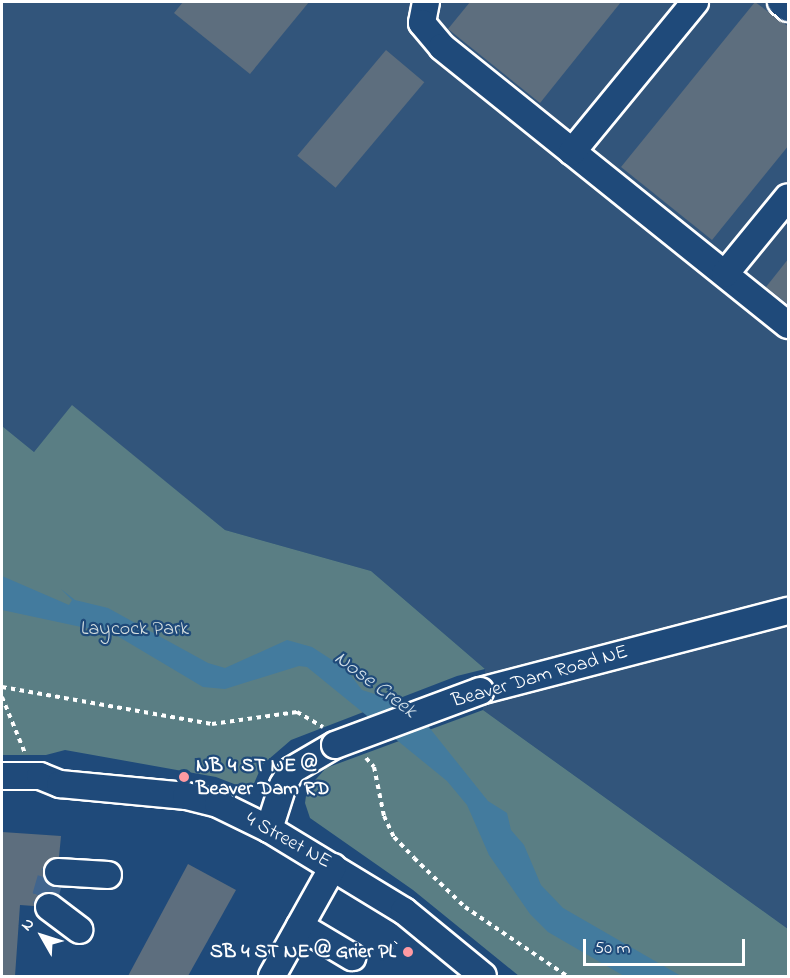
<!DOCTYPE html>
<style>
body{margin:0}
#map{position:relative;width:790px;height:978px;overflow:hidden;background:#1f4a7a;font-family:"Indie Flower",sans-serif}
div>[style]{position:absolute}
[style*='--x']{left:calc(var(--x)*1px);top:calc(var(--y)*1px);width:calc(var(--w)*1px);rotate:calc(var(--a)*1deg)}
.built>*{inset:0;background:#32557b}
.green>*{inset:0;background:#5a7e84}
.water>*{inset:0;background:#437b9e}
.building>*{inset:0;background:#5d6e7e;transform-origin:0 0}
.minor-tunnel>*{height:26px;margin-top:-13px;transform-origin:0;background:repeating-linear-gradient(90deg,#41658e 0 26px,transparent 0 39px)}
.path>*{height:4px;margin-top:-2px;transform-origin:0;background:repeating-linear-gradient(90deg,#fff 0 4.5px,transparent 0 9px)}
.roads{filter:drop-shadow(2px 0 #fff) drop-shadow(-2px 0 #fff) drop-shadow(0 2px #fff) drop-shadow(0 -2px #fff)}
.minor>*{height:26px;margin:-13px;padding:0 13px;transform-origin:13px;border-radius:13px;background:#1f4a7a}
.bridges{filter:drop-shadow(2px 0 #fff) drop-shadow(-2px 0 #fff) drop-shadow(0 2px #fff) drop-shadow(0 -2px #fff)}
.minor-bridge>*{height:26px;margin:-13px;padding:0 13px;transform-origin:13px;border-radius:13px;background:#1f4a7a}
.dots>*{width:16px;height:16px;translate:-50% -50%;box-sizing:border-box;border:3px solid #1f4a7a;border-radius:50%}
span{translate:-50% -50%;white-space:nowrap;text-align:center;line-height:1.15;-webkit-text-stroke:4.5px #1f4a7a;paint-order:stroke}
.park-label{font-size:20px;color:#d6dfe0}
.street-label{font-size:20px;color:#fff}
.poi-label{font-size:20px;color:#fff;font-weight:700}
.left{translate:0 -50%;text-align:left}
.right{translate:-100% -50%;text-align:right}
.water-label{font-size:21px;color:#d0dee7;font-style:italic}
.frame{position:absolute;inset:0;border:3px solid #fff;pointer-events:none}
.north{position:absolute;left:12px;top:906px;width:60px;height:60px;-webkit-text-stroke:4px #1f4a7a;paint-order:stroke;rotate:309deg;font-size:16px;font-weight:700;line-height:24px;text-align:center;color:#fff}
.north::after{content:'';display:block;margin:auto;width:21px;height:27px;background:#fff;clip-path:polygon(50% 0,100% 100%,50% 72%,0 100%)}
.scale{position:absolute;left:583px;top:939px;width:162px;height:27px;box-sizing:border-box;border:3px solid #fff;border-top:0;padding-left:8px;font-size:18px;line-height:21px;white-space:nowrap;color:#fff;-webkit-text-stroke:4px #1f4a7a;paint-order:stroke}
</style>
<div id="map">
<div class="built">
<i style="clip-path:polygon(2px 2px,788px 2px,788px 929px,483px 710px,485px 669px,371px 571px,225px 530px,72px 406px,34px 452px,2px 426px)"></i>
</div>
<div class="green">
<i style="clip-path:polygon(72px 405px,225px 530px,371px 571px,485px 669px,457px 676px,291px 740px,262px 765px,252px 788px,247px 789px,216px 777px,65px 750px,46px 755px,2px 755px,2px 426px,34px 452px)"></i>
<i style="clip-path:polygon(483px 710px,788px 929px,788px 976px,519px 976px,413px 890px,310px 818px,305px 803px,307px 789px,326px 768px)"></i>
</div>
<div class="water">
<i style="clip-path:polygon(2px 576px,69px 605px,72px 600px,61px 589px,75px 600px,108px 608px,208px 663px,225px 668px,287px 640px,312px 647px,346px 669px,362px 690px,394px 700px,420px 716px,488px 801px,507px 813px,511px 830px,524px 845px,541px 885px,563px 908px,681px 976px,624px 976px,548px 932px,530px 914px,489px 855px,467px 805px,447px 781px,307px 667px,299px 666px,225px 689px,203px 687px,114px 634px,2px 610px)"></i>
</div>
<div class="building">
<i style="clip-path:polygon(183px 2px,309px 2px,250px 74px,174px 13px)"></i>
<i style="clip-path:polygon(470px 2px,621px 2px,540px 103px,448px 29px)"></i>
<i style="clip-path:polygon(755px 2px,789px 27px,789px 145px,712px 240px,621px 167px)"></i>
<i style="left:386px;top:50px;width:50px;height:138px;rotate:40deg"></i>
<i style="clip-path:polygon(789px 258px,789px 305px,766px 287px)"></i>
<i style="clip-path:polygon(2px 832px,61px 836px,59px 857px,51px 859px,43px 871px,45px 879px,57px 887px,56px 894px,43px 893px,34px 906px,20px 905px,15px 976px,2px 976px)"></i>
<i style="clip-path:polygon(188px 864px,236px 890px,188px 976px,128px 976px)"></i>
</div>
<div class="minor-tunnel">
<i style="--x:49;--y:907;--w:11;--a:-112"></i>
<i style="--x:45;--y:897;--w:19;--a:-74"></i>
<i style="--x:50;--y:879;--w:11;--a:-41"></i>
</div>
<div class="path">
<i style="--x:2;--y:687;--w:213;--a:10"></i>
<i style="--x:212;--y:724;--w:86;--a:-8"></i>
<i style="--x:297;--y:712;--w:30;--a:30"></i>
<i style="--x:2;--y:697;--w:61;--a:67.7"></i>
<i style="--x:366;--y:758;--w:12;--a:48"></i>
<i style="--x:374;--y:767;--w:50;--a:78.5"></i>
<i style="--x:384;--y:816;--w:23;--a:65"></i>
<i style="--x:394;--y:837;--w:29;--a:46"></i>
<i style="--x:414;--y:858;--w:71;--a:43.9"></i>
<i style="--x:465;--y:907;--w:123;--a:34.1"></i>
<i style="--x:390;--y:950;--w:10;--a:-53"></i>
</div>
<div class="roads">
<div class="minor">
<i style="--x:426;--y:2;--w:21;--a:101"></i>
<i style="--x:422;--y:23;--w:31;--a:50"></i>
<i style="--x:442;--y:47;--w:444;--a:38.8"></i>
<i style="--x:781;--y:2;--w:9;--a:41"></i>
<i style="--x:572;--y:152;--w:194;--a:-50.6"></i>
<i style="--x:725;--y:274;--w:99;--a:-50.7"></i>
<i style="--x:480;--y:691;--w:318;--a:-14.6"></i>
<i style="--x:2;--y:776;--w:38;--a:0"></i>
<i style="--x:40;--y:776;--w:22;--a:22"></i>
<i style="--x:60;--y:784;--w:127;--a:5.4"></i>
<i style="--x:186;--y:796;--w:33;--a:14"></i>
<i style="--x:218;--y:804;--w:57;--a:26.1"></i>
<i style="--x:269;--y:829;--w:158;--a:31.3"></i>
<i style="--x:404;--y:911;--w:102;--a:39.4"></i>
<i style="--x:269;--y:829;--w:46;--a:-72.3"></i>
<i style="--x:283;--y:785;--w:17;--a:-59"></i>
<i style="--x:292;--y:770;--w:50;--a:-30.2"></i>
<i style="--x:58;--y:872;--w:50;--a:3.4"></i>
<i style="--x:49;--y:907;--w:38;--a:37"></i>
<i style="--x:300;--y:926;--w:61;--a:30.8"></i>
<i style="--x:272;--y:976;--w:125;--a:-60.8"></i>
</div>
</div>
<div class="bridges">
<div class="minor-bridge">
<i style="--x:335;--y:745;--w:155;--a:-20.4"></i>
</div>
</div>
<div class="dots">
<i style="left:184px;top:777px;background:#ff9aa2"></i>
<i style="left:408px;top:952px;background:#ff9aa2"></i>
</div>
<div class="park-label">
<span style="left:135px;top:629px">Laycock Park</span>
</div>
<div class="street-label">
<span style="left:540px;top:677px;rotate:-16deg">Beaver Dam Road NE</span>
<span style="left:288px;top:841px;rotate:29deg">4 Street NE</span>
</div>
<div class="poi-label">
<span class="left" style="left:196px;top:778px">NB 4 ST NE @<br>Beaver Dam RD</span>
<span class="right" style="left:396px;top:952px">SB 4 ST NE @ Grier PL</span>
</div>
<div class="water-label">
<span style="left:375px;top:685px;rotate:37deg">Nose Creek</span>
</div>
<div class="frame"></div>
<div class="north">N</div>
<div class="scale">50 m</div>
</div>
